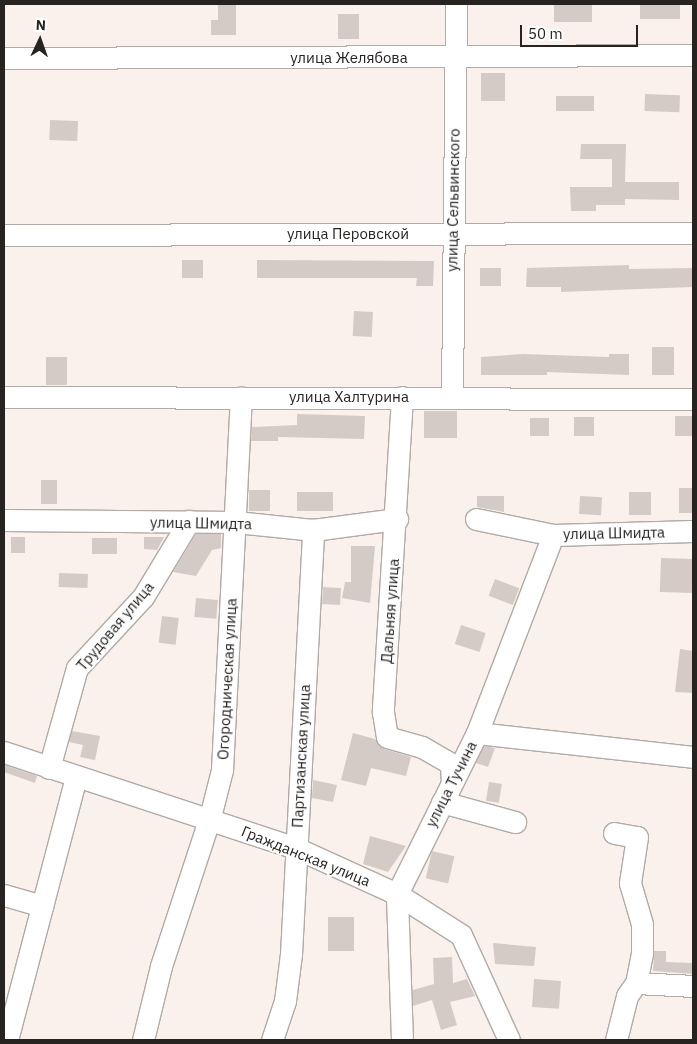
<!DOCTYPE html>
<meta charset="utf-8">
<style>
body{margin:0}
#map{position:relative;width:697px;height:1044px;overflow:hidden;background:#faf1ec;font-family:"IBM Plex Sans",sans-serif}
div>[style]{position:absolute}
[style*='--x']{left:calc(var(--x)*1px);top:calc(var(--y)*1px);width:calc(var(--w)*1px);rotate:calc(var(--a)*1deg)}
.building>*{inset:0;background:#d4cbc7;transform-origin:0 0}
.roads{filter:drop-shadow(1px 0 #b1aaa5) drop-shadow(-1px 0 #b1aaa5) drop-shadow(0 1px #b1aaa5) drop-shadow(0 -1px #b1aaa5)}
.minor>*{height:21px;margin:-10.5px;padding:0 10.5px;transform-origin:10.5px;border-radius:10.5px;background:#fff}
span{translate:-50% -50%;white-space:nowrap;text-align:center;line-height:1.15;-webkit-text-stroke:4px #fff;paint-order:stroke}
.street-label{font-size:15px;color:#262321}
.frame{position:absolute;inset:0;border:5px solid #262321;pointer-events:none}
.north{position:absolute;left:15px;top:15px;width:50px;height:50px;-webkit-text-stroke:4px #fff;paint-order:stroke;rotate:3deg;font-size:14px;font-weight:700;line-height:20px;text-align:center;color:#262321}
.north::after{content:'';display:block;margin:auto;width:18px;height:22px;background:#262321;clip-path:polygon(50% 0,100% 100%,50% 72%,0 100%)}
.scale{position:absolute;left:520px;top:25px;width:118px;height:22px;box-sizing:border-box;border:2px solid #262321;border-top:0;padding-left:6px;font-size:15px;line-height:18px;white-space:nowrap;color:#262321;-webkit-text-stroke:4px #fff;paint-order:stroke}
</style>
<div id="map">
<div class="building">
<i style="clip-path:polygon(218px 4px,236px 4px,236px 35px,211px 35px,211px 20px,218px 20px)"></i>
<i style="left:592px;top:4px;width:18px;height:38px;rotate:90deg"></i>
<i style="left:640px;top:4px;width:40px;height:15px"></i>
<i style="left:338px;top:14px;width:21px;height:25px"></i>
<i style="left:505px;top:73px;width:28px;height:24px;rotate:90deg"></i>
<i style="left:645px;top:94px;width:35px;height:17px;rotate:2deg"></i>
<i style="left:556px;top:96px;width:38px;height:15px"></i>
<i style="left:50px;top:120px;width:28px;height:20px;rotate:2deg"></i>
<i style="clip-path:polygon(581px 144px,626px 144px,625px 182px,679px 182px,679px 200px,625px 199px,625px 205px,596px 205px,596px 211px,571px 211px,570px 187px,612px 187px,612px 159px,580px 159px)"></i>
<i style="left:182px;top:260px;width:21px;height:18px"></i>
<i style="clip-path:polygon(257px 260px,434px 261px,433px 286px,416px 286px,417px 278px,257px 278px)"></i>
<i style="clip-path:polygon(629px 265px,629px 269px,693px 268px,693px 287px,561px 292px,561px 287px,526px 287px,527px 268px)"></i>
<i style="left:480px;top:268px;width:21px;height:18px"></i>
<i style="left:354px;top:311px;width:19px;height:25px;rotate:3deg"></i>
<i style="left:652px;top:347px;width:22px;height:28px"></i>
<i style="clip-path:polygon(523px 354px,609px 357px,609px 354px,629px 354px,629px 375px,547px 372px,547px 375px,481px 375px,481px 357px)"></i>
<i style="left:67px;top:357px;width:28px;height:21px;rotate:90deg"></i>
<i style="left:424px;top:411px;width:33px;height:27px"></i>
<i style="clip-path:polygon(297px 414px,365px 416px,364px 439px,278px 437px,278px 441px,251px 441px,252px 427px,297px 425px)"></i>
<i style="left:675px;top:416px;width:18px;height:20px"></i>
<i style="left:574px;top:417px;width:20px;height:19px"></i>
<i style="left:530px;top:418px;width:19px;height:18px"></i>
<i style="left:41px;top:480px;width:16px;height:24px"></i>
<i style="left:679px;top:488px;width:14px;height:25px"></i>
<i style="left:249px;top:490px;width:21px;height:21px"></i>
<i style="left:333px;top:492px;width:19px;height:36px;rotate:90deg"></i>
<i style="left:629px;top:492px;width:22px;height:23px"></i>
<i style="clip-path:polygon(477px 496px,504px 496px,504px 512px,477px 507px)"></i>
<i style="left:580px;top:496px;width:22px;height:18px;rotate:3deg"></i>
<i style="clip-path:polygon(196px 534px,221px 534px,221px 548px,212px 550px,196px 576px,173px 572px)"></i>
<i style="left:11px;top:537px;width:14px;height:16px"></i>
<i style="clip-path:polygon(144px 537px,164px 537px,157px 550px,144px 549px)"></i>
<i style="left:92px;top:538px;width:25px;height:16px"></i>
<i style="clip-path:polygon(351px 546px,375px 546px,370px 603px,342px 598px,345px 582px,351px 582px)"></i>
<i style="left:661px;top:558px;width:32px;height:34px;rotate:2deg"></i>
<i style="left:59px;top:573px;width:29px;height:14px;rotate:2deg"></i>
<i style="left:495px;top:579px;width:26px;height:18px;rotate:21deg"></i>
<i style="left:323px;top:587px;width:18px;height:17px;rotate:3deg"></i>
<i style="left:196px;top:598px;width:22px;height:19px;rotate:5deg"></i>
<i style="left:162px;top:616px;width:17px;height:27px;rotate:7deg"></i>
<i style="left:461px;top:625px;width:26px;height:20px;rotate:18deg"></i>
<i style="clip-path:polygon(680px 649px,693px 651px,693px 693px,675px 692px)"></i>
<i style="clip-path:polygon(72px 731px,100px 736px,95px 760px,80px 757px,83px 745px,69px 742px)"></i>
<i style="clip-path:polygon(353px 733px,375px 739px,384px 749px,411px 757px,406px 776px,371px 768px,366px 786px,341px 780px)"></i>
<i style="clip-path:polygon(484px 746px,495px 748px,488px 767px,476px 763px)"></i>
<i style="clip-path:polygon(4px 765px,37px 776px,35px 783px,4px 772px)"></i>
<i style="clip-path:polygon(313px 780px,337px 785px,333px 802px,312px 798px)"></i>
<i style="left:489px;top:782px;width:13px;height:19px;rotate:9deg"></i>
<i style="clip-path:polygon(370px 836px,406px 846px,388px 872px,363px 864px)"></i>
<i style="left:432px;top:851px;width:23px;height:28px;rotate:13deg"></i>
<i style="left:328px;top:917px;width:26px;height:34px"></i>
<i style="clip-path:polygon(493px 943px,536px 947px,534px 966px,495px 964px)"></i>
<i style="clip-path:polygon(654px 951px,666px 951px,666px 962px,693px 963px,693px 974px,653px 971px)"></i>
<i style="clip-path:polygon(452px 957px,453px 983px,467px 979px,475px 996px,450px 1002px,457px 1025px,441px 1030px,432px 1000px,413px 1006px,413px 990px,434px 984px,433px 958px)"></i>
<i style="left:534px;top:979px;width:27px;height:28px;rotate:4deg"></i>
</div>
<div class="roads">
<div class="minor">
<i style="--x:4;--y:58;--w:689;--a:-0.25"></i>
<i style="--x:4;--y:235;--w:689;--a:-0.17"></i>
<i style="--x:4;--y:397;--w:689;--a:0.17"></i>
<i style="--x:402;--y:397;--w:316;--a:93.5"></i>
<i style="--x:383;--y:712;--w:25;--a:81"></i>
<i style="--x:387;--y:737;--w:36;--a:16"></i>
<i style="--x:422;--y:747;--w:34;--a:30"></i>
<i style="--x:451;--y:764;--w:19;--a:87"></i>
<i style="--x:452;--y:397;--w:393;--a:-89.4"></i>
<i style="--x:476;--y:519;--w:79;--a:11.7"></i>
<i style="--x:553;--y:535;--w:140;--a:-1.6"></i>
<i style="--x:4;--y:520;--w:232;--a:0.5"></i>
<i style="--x:236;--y:522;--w:77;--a:5.9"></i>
<i style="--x:313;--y:530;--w:85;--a:-7.5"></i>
<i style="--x:477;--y:733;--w:217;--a:6.3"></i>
<i style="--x:4;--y:752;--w:307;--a:18.2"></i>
<i style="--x:296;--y:848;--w:111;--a:24.5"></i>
<i style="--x:397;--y:894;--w:76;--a:32.6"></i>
<i style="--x:461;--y:935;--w:115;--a:65.4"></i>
<i style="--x:49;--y:768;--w:104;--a:-74.4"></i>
<i style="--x:77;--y:668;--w:97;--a:-47.1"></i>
<i style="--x:143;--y:597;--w:89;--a:-58.8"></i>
<i style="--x:442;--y:802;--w:76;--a:15.3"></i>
<i style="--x:614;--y:833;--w:23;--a:10"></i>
<i style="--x:637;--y:837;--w:47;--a:98.7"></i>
<i style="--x:630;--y:883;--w:43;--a:73.7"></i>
<i style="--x:642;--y:924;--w:29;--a:90"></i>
<i style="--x:642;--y:953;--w:31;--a:101"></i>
<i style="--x:636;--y:983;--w:16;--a:125"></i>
<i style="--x:627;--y:996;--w:45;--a:104"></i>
<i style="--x:4;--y:895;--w:40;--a:16"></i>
<i style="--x:636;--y:983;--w:57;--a:3"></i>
<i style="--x:7;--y:1040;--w:272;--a:-75.3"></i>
<i style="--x:143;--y:1040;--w:76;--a:-76.3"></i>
<i style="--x:161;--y:966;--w:157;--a:-71.8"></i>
<i style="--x:210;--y:817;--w:49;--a:-75.7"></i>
<i style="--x:222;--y:770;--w:373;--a:-87.1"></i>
<i style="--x:272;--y:1040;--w:41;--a:-71.6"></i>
<i style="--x:285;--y:1001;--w:47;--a:-82.7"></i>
<i style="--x:291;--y:954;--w:425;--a:-87"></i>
<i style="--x:402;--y:1040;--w:146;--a:-92"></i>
<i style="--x:397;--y:894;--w:180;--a:-63.6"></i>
<i style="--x:477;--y:733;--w:212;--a:-69"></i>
</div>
</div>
<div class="street-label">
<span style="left:349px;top:58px">улица Желябова</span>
<span style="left:453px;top:200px;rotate:-89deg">улица Сельвинского</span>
<span style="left:348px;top:234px">улица Перовской</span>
<span style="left:349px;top:397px">улица Халтурина</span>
<span style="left:201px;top:523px;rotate:1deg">улица Шмидта</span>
<span style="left:614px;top:533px;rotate:-1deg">улица Шмидта</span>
<span style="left:390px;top:611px;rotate:-86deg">Дальняя улица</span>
<span style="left:115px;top:626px;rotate:-50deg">Трудовая улица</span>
<span style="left:227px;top:679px;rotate:-87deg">Огородническая улица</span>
<span style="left:301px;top:756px;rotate:-87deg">Партизанская улица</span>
<span style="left:451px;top:784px;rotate:-63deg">улица Тучина</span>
<span style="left:306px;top:856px;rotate:22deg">Гражданская улица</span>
</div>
<div class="frame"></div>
<div class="north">N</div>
<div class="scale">50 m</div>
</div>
